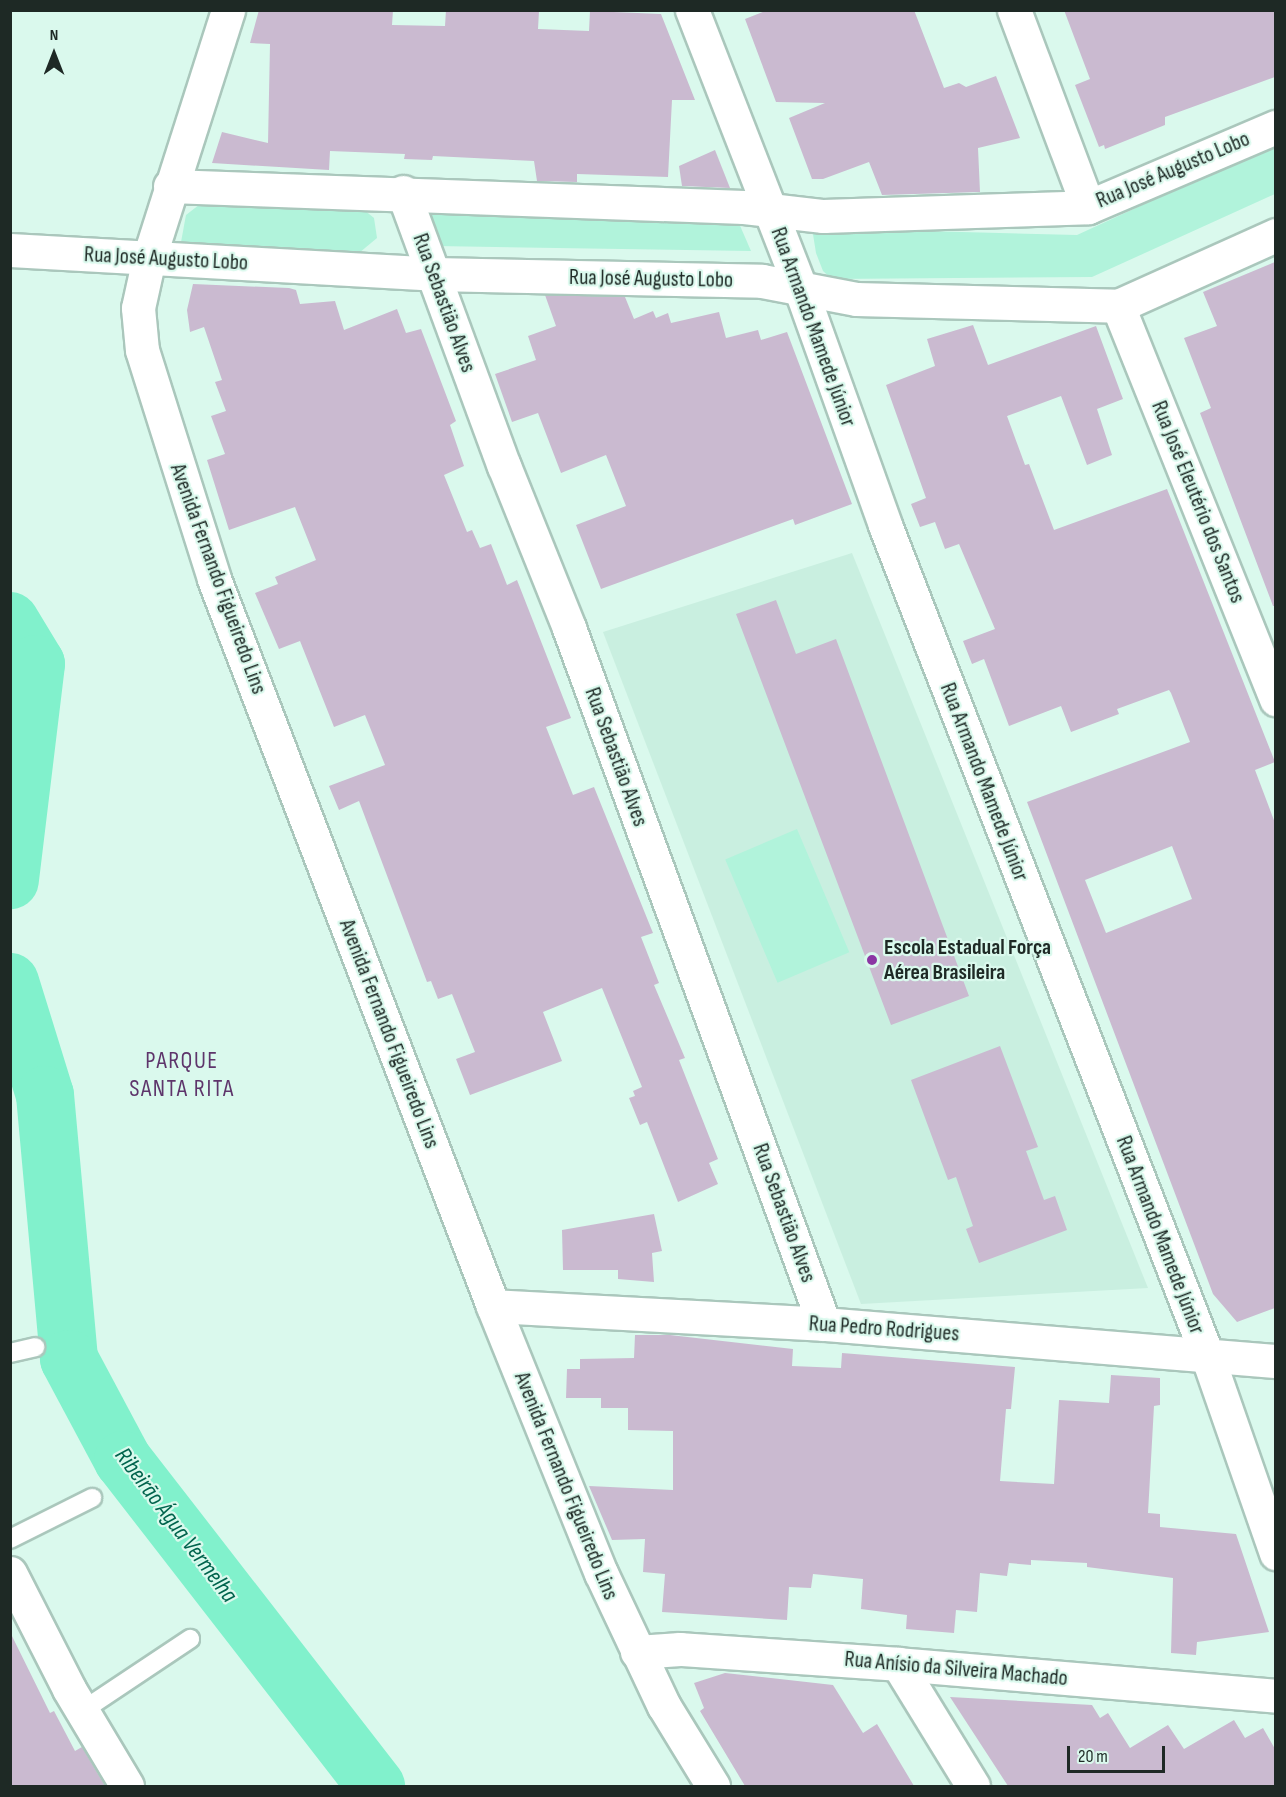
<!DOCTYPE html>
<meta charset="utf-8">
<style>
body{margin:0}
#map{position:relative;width:1286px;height:1797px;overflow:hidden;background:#daf9ed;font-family:"Sofia Sans Condensed",sans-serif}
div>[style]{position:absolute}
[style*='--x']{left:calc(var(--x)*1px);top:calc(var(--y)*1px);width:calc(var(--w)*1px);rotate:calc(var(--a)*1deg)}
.built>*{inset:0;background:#c9efe0}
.green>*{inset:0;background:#b1f3db;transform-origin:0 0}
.river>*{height:58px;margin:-29px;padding:0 29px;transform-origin:29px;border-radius:29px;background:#81f1cc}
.building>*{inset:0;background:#cabad0}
.roads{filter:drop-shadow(2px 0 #aac7bc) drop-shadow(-2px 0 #aac7bc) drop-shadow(0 2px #aac7bc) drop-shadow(0 -2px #aac7bc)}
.service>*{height:18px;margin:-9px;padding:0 9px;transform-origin:9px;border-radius:9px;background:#fff}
.minor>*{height:33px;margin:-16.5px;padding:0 16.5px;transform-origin:16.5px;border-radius:16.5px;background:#fff}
.tertiary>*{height:33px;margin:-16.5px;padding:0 16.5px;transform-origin:16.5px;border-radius:16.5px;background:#fff}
.dots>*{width:16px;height:16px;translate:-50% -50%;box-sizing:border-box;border:3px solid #daf9ed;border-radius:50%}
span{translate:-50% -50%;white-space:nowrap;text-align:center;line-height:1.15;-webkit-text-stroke:4.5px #daf9ed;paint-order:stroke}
.street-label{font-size:22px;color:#1e2925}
.poi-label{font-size:22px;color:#1e2925;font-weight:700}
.left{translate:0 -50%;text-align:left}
.neighbourhood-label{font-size:24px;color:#5e356b;letter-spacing:1.5px}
.water-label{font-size:24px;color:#01644d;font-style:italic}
.frame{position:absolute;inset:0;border:12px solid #1e2925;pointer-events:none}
.north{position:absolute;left:24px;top:24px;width:60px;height:60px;-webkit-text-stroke:4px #daf9ed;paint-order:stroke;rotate:0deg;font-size:16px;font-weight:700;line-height:24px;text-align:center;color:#1e2925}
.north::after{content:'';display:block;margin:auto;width:21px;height:27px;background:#1e2925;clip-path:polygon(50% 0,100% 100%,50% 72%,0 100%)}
.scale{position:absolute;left:1067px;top:1746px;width:98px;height:27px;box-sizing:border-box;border:3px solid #1e2925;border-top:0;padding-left:8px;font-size:18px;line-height:21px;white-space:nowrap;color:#1e2925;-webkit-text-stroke:4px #daf9ed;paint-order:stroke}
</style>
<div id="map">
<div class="built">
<i style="clip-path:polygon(852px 553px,1148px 1288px,861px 1304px,603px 632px)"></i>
</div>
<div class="green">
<i style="clip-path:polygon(1275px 144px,1275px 194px,1092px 277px,832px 279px,823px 271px,816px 253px,812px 228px,1077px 235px)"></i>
<i style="clip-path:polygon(204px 201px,363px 209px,374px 218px,377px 238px,359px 253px,181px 242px,186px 215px)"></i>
<i style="clip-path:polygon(434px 208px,738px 221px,751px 251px,436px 246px,421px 222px)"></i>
<i style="left:797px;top:829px;width:134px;height:78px;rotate:67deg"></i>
</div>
<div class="river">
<i style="--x:10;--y:621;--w:50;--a:58.8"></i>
<i style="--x:36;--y:664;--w:218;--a:96.9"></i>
<i style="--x:10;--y:982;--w:118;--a:72.8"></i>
<i style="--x:45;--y:1095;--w:265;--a:84.8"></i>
<i style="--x:69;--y:1359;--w:115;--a:61.9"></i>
<i style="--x:123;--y:1460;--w:413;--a:52.2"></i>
</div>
<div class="building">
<i style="clip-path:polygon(259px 10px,393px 10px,392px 25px,445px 26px,446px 10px,539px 11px,538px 29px,589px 31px,590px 11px,661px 14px,695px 100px,672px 100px,668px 177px,577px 174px,577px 182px,537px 181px,534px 161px,433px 156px,432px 160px,404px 159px,405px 154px,330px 151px,329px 170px,212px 163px,222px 132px,268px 143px,270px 44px,250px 43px)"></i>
<i style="clip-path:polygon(768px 10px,914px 10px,944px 88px,959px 83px,966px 87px,996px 76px,1020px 138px,978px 148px,980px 192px,882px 195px,869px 162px,823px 179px,812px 179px,789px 118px,825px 103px,776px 102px,745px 19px)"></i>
<i style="clip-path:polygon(1064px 10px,1275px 10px,1275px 77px,1165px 117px,1165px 125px,1105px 149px,1104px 145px,1099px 147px,1075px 85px,1090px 79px)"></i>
<i style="clip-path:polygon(715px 150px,730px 188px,682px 186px,679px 166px)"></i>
<i style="clip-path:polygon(1275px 262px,1275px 606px,1273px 606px,1200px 413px,1211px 408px,1184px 338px,1217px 326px,1203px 292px)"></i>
<i style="clip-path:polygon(193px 284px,289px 288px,296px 290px,300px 304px,335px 301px,344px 330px,397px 309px,406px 333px,421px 329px,456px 421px,450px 425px,464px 466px,444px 475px,467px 532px,472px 530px,480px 548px,491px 544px,507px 585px,517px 580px,571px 718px,546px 727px,573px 795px,594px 787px,653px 933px,641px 937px,659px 983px,654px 985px,685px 1058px,679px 1060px,718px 1159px,709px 1163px,718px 1184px,678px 1202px,647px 1122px,640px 1125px,629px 1098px,635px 1096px,633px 1091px,642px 1087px,602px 988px,543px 1012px,562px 1061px,470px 1095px,456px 1059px,475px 1052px,452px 994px,438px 999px,431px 981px,427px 982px,359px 801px,339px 810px,329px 786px,385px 765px,365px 715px,334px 727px,300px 641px,279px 649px,255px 593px,278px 584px,275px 577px,316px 560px,295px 507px,229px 530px,207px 460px,225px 454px,211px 416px,226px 411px,215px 382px,222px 380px,204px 327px,190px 332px,187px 310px)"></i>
<i style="clip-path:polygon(545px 295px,625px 297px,634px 319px,653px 311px,656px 318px,668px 313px,671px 323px,719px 312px,726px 338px,758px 330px,761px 340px,787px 332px,852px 504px,795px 525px,793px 519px,601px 589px,576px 525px,626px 506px,606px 455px,561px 473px,538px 413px,512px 422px,495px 374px,536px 360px,528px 336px,556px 326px)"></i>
<i style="clip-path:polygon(evenodd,973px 325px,988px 365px,1096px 326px,1123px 399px,1097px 409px,1112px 455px,1087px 465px,1061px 396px,1007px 416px,1025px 465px,1029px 464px,1054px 530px,1167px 489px,1275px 762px,1255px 770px,1275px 823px,1275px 1308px,1237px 1322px,1213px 1294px,1027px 802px,1190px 742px,1171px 693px,1169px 690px,1117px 709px,1119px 714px,1071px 732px,1061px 706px,1009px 726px,984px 659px,972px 664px,963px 641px,995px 629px,959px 544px,945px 549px,935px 522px,920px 527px,911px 504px,926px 498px,886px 385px,935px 366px,927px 339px,973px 325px,1172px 846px,1192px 899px,1106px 933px,1085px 880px,1172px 846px)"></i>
<i style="clip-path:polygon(776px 600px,796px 654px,836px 639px,969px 996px,891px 1025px,736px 614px)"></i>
<i style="clip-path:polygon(1000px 1046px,1038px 1147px,1026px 1151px,1044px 1200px,1055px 1196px,1067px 1230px,979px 1263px,966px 1229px,973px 1226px,956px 1177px,948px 1180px,911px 1080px)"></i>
<i style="clip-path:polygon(654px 1214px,662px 1251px,652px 1253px,654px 1282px,618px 1279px,618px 1270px,563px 1270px,562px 1230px)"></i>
<i style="clip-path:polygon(635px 1335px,670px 1335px,793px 1349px,792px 1366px,841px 1368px,842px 1353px,1015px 1367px,1011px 1409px,1006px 1409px,1000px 1481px,1054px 1484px,1059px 1400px,1109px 1403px,1111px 1375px,1160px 1378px,1160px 1405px,1154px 1406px,1148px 1513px,1160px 1514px,1160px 1527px,1236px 1534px,1269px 1632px,1197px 1642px,1196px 1655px,1171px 1653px,1173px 1578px,1087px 1567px,1087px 1563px,1031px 1560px,1031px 1565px,1009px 1563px,1007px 1576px,980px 1573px,977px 1612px,956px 1610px,954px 1633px,906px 1629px,907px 1615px,861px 1609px,863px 1579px,813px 1574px,811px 1588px,789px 1587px,787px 1620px,662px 1612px,665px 1574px,643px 1572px,645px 1539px,612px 1540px,589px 1486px,673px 1490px,673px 1431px,628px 1430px,628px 1408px,601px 1408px,601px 1398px,566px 1398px,567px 1369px,580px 1369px,580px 1359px,634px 1358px)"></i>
<i style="clip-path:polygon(10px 1632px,50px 1713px,54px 1711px,75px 1751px,82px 1747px,105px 1786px,10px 1786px)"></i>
<i style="clip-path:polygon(725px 1673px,833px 1685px,863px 1733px,877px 1724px,914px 1786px,745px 1786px,700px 1711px,704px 1708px,694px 1683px)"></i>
<i style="clip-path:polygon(950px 1697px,1092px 1705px,1100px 1718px,1108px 1713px,1130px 1748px,1168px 1725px,1184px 1749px,1234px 1720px,1245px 1738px,1263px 1728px,1275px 1749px,1275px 1786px,1008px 1786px)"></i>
</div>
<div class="roads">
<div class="service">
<i style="--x:10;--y:1353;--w:26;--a:-13"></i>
<i style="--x:10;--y:1539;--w:92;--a:-26.6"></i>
<i style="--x:82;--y:1711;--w:130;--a:-33.7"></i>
</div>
<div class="minor">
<i style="--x:692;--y:10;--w:300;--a:68.7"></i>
<i style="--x:801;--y:290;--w:250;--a:70.3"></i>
<i style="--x:885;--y:525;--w:890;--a:68.8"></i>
<i style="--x:1207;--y:1355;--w:210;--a:70.8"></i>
<i style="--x:1014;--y:10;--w:210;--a:69.4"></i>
<i style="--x:403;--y:192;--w:292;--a:69.8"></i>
<i style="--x:504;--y:466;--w:175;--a:68.1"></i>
<i style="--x:569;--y:628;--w:741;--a:69.88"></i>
<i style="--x:149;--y:258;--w:51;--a:102.4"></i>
<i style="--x:138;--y:308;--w:42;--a:84.6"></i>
<i style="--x:142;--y:350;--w:240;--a:72.5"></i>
<i style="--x:214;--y:579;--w:779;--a:69"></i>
<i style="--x:493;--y:1306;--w:288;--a:68"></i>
<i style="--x:601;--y:1573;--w:147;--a:64.7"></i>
<i style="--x:664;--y:1706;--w:94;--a:58.5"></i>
<i style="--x:1118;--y:306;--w:424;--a:68.1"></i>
<i style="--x:493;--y:1306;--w:331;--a:3.1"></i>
<i style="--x:824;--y:1324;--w:454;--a:4.7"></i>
<i style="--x:10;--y:1573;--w:130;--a:63"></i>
<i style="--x:69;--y:1689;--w:113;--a:59.1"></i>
<i style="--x:637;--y:1652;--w:43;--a:-4"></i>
<i style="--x:680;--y:1649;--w:219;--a:3.9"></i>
<i style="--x:898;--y:1664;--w:379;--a:4.8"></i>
<i style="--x:898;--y:1664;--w:143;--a:58.4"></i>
</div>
<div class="tertiary">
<i style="--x:170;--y:186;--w:574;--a:2.1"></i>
<i style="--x:744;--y:207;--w:80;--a:6.5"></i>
<i style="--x:823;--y:216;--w:265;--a:-1.9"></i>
<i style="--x:1088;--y:207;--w:204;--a:-23.1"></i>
<i style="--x:10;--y:250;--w:425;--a:3.2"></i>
<i style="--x:434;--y:274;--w:328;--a:1.2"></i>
<i style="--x:762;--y:281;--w:96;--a:10.8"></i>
<i style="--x:856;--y:299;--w:262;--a:1.5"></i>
<i style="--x:1118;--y:306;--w:173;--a:-24.2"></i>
<i style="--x:149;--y:258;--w:260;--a:-72.3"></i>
</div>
</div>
<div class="dots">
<i style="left:872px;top:960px;background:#8b36a4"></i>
</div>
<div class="street-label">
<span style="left:1173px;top:170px;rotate:-23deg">Rua José Augusto Lobo</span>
<span style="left:166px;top:259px;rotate:3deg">Rua José Augusto Lobo</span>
<span style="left:651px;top:279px;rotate:1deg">Rua José Augusto Lobo</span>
<span style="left:444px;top:303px;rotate:70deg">Rua Sebastião Alves</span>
<span style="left:813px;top:327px;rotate:70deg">Rua Armando Mamede Júnior</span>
<span style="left:1198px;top:502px;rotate:68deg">Rua José Eleutério dos Santos</span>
<span style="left:218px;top:579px;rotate:70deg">Avenida Fernando Figueiredo Lins</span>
<span style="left:616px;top:757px;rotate:70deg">Rua Sebastião Alves</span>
<span style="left:984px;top:782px;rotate:69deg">Rua Armando Mamede Júnior</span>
<span style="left:389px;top:1034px;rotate:69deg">Avenida Fernando Figueiredo Lins</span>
<span style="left:784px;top:1213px;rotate:70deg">Rua Sebastião Alves</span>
<span style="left:1160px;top:1235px;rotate:69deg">Rua Armando Mamede Júnior</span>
<span style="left:884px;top:1329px;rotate:4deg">Rua Pedro Rodrigues</span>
<span style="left:566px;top:1486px;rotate:68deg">Avenida Fernando Figueiredo Lins</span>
<span style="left:956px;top:1669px;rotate:5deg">Rua Anísio da Silveira Machado</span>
</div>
<div class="poi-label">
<span class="left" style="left:884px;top:960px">Escola Estadual Força<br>Aérea Brasileira</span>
</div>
<div class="neighbourhood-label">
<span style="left:182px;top:1075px">PARQUE<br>SANTA RITA</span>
</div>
<div class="water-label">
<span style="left:176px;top:1525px;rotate:53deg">Ribeirão Água Vermelha</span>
</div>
<div class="frame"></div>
<div class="north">N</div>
<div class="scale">20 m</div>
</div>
